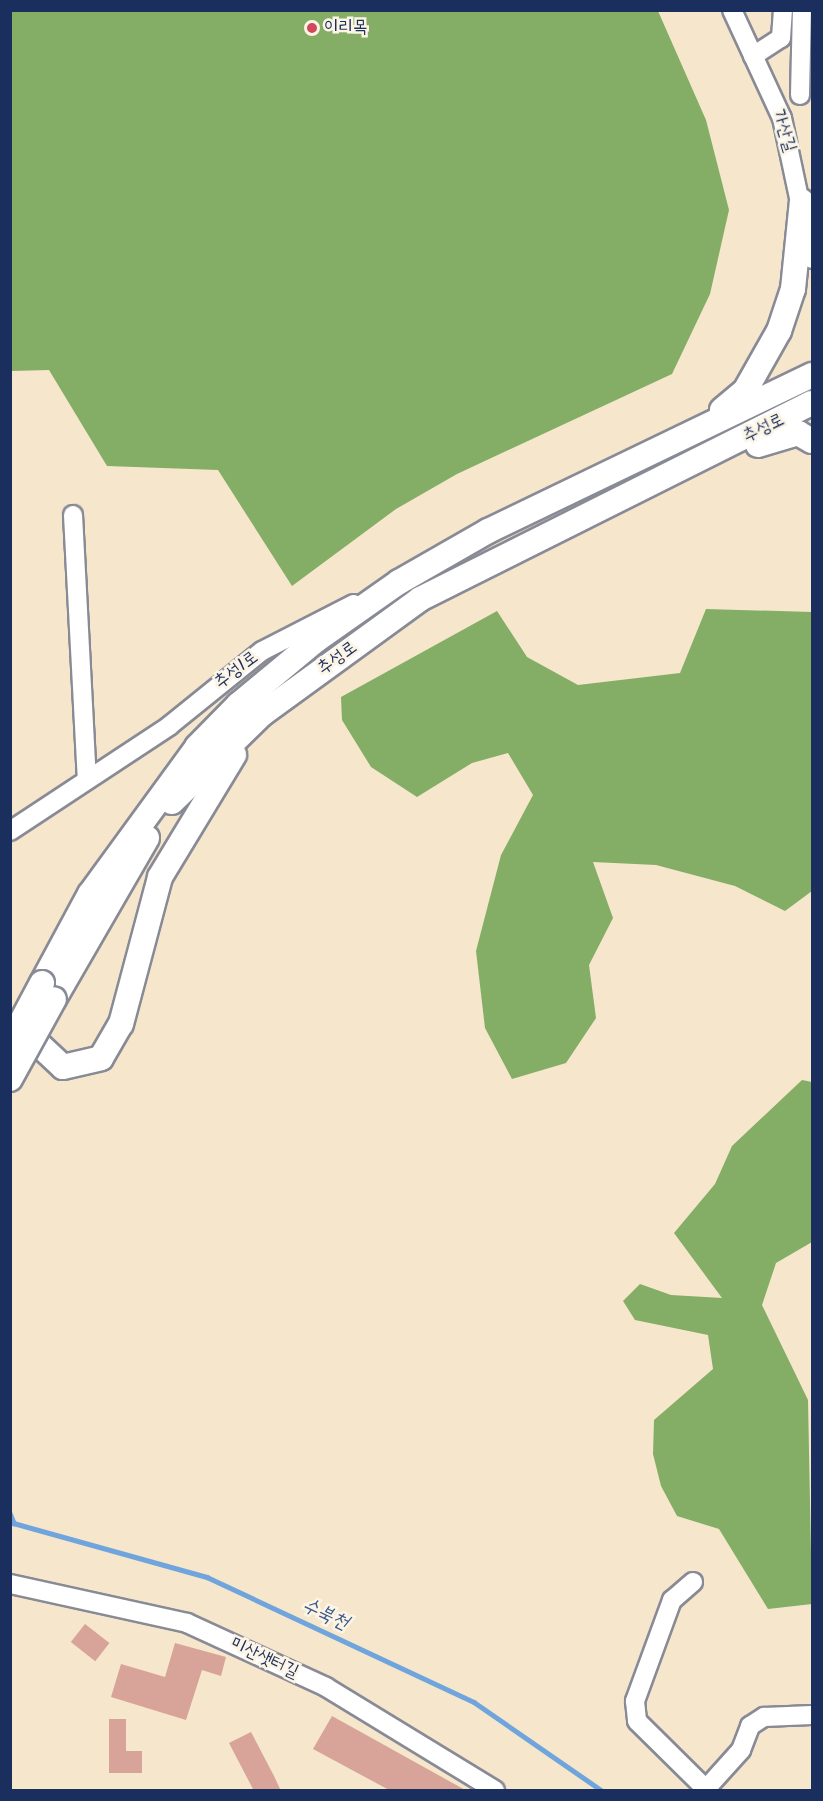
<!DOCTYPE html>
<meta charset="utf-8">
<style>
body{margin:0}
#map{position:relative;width:823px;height:1801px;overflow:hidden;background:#f5e6cc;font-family:Kalam,"Poor Story",sans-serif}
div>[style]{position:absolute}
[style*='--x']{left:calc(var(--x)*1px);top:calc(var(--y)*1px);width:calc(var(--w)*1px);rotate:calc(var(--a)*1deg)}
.forest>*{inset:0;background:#84ae65}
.stream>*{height:4.5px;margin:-2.25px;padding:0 2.25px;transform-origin:2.25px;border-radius:2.25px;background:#6fa4dc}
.building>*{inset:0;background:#d8a398;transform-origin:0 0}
.roads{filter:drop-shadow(2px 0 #888a95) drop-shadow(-2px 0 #888a95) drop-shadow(0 2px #888a95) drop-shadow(0 -2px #888a95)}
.minor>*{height:18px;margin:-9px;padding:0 9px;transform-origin:9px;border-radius:9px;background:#fff}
.major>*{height:24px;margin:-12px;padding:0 12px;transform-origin:12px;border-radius:12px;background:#fff}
.bridges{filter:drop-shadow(2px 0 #888a95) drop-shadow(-2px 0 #888a95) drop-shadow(0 2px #888a95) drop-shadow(0 -2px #888a95)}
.major-bridge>*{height:24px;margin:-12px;padding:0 12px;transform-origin:12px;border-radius:12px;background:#fff}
.dots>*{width:16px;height:16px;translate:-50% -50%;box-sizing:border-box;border:3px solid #fcf5e5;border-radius:50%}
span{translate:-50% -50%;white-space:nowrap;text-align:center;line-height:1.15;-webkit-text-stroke:5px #fcf5e5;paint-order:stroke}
.poi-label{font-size:18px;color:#1b2f5e}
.left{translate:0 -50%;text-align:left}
.street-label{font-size:18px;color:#1b2f5e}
.water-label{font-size:20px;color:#38588a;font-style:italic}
.frame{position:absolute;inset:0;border:12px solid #1b2f5e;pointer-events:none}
</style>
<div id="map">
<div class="forest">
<i style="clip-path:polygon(10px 11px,658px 11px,706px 120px,729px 210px,710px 294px,672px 374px,457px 474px,396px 509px,292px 586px,218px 470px,107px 466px,49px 370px,11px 371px)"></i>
<i style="clip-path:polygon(706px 609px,812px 612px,812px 891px,785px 911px,735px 886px,656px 865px,593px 862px,613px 918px,589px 965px,596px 1018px,566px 1063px,512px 1079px,485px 1028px,476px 951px,501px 855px,533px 795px,508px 753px,472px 763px,417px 797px,371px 767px,342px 720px,341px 697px,497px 611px,527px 657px,578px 685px,680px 673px)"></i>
<i style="clip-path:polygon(802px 1080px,812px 1082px,812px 1242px,776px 1263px,762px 1305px,808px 1400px,812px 1604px,768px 1609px,719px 1529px,677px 1516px,661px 1486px,653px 1454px,654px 1420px,713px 1369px,708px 1335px,635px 1320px,623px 1301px,640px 1284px,671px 1295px,722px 1298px,674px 1233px,715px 1184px,732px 1146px)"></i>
</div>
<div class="stream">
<i style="--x:10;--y:1513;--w:11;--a:68"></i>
<i style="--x:10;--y:1522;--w:205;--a:15.6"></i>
<i style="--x:207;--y:1577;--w:295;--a:25.1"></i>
<i style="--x:474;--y:1702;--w:155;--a:34.7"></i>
</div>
<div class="building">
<i style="left:85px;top:1624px;width:31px;height:23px;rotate:38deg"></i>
<i style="clip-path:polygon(175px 1643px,226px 1657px,221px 1676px,202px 1670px,186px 1720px,111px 1697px,121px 1664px,165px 1677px)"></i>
<i style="clip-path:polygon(332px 1716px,467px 1791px,391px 1791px,313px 1749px)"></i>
<i style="clip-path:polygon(109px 1719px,126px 1719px,126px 1751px,142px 1751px,142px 1773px,109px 1773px)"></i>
<i style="clip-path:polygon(251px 1732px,274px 1776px,281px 1791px,254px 1791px,229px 1743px)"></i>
</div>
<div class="roads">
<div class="minor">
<i style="--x:732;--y:10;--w:119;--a:65.2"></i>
<i style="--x:782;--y:118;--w:144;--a:78"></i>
<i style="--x:753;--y:56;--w:33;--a:-33"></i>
<i style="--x:781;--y:38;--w:28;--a:-86"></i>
<i style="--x:800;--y:95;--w:85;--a:-88.7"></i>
<i style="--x:73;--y:515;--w:263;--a:87"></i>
<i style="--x:10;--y:831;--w:191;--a:-33.4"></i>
<i style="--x:169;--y:726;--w:119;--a:-38.9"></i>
<i style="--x:262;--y:651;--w:103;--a:-27.1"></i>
<i style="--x:693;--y:1582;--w:28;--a:139"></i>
<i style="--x:672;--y:1600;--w:108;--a:110.1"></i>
<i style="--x:635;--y:1701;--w:20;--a:84"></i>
<i style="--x:637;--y:1721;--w:98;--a:44.6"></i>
<i style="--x:10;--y:1584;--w:181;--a:12.4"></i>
<i style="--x:187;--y:1623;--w:153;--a:24.7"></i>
<i style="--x:326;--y:1687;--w:198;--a:31.4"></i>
<i style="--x:705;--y:1790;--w:54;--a:-48"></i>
<i style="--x:741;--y:1750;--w:26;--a:-69"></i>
<i style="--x:750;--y:1726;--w:17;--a:-33"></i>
<i style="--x:764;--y:1717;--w:48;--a:-2.4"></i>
</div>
<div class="major">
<i style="--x:722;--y:410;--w:30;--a:-40"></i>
<i style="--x:745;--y:391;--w:69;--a:-60.5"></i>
<i style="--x:779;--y:331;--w:44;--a:-71.6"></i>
<i style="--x:793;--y:289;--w:88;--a:-84.2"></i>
<i style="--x:758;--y:445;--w:42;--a:-16.7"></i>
<i style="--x:798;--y:433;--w:16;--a:30"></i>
<i style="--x:172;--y:802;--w:126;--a:-44.4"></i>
<i style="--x:262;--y:714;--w:195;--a:-36"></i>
<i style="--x:420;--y:599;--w:438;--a:-26.6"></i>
<i style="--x:42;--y:983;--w:101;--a:-61.7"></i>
<i style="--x:90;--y:894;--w:182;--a:-53.9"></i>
<i style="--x:197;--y:747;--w:59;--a:-45.7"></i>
<i style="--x:238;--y:705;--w:100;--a:-39.7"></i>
<i style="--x:315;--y:641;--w:103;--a:-35.1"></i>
<i style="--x:399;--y:582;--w:103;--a:-29.8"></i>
<i style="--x:488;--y:531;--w:360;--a:-25.7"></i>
<i style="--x:54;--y:999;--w:186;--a:-60"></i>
<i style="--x:19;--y:1026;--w:60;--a:43"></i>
<i style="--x:63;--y:1067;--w:39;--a:-13"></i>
<i style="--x:101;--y:1058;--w:39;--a:-60"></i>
<i style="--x:121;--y:1024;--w:152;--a:-75.1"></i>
<i style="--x:160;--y:877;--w:143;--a:-58.8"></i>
</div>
</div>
<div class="bridges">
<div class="major-bridge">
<i style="--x:10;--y:1043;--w:68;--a:-61.9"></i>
<i style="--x:10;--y:1079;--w:91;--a:-61.2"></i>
</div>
</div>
<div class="dots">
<i style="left:312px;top:28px;background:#d1495b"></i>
</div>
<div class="poi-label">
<span class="left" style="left:324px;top:28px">이리목</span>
</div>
<div class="street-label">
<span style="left:783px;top:131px;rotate:73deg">가산길</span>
<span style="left:764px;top:429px;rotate:-26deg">추성로</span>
<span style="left:338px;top:659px;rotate:-36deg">추성로</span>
<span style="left:237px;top:671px;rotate:-37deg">추성1로</span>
<span style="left:264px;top:1659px;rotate:25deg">미산샛터길</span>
</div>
<div class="water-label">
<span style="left:325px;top:1615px;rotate:25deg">수북천</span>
</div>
<div class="frame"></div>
</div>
